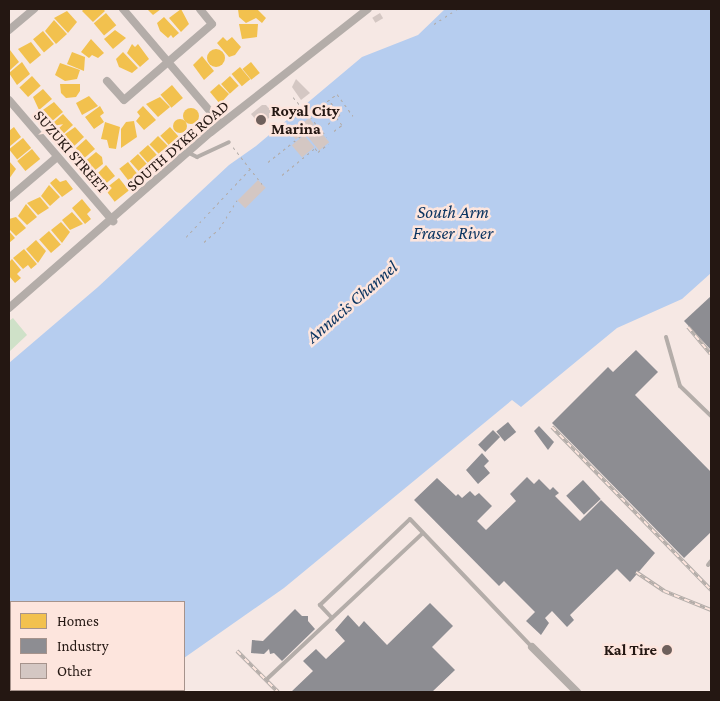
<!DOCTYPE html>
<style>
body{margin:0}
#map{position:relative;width:720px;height:701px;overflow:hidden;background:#f6e8e4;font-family:"Crimson Pro",serif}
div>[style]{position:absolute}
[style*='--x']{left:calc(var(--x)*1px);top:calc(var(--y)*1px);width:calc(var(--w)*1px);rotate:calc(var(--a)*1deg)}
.green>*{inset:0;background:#cfe1c8}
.water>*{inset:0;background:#b6cdef}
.homes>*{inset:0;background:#f2c14e;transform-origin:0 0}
.round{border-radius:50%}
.industry>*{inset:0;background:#8d8d92;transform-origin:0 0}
.building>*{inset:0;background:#d4c7c3;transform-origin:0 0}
.path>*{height:1px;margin-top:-0.5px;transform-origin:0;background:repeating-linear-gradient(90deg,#b2aba7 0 2.5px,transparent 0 6.5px)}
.lane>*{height:4px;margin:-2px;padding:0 2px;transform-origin:2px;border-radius:2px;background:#b4ada9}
.street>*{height:8px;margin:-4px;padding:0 4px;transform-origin:4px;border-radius:4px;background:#b4ada9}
.rail>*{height:4px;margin-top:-2px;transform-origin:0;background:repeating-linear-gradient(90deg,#fde5dd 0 5.5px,#b3aca8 0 11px);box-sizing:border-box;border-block:1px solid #b3aca8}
.dots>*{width:14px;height:14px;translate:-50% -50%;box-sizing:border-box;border:2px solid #fde5dd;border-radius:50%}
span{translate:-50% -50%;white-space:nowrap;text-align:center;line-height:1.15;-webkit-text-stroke:5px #fde5dd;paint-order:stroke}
.poi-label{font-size:16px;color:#241712;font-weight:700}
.left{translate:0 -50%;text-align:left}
.right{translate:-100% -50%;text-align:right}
.street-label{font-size:16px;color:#241712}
.water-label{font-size:18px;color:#0c3561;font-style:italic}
.frame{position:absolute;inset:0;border:10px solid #241712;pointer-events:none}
.legend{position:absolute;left:10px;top:601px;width:175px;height:90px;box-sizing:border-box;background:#fde5dd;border:1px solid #a6938c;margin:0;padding:6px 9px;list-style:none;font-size:15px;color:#241712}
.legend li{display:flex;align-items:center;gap:10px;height:25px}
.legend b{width:25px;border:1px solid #a6938c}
</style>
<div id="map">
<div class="green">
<i style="clip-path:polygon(13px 318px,27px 335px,9px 352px,9px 321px)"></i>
</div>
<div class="water">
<i style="clip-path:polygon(445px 9px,711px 9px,711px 273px,682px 299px,617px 328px,521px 407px,512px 400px,284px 588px,184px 658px,184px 602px,11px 602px,11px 690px,140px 690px,9px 692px,9px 363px,98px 287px,229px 165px,256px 146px,362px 57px,418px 35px)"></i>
</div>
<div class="homes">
<i style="clip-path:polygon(84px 9px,103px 9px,105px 11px,93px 22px,82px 11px)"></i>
<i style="clip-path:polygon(147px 9px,161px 9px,153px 15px)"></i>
<i style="clip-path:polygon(181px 9px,189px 24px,181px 32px,169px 18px)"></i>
<i style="clip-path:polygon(238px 9px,257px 9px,266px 18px,262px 23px,256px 18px,246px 23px,239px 17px)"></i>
<i style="clip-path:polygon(67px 11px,77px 22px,68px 33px,54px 18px)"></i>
<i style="left:106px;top:13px;width:16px;height:16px;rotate:50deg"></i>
<i style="clip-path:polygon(164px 17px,179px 33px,173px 38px,171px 35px,168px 38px,160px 31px,157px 23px)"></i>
<i style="clip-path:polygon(54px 20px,67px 34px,56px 44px,45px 31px)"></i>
<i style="clip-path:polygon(239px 24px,258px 24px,257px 37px,242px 39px)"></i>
<i style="clip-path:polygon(115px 30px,126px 38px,113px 49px,104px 39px)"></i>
<i style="left:43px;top:31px;width:17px;height:13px;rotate:50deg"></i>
<i style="clip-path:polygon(223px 37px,227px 41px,232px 37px,241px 47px,235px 55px,229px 57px,217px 43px)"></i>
<i style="clip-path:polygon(91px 39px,104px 53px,98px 58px,92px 55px,89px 58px,81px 52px)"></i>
<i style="clip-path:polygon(31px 42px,41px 55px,30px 64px,18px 49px)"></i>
<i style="clip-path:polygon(132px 44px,135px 47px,138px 44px,149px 59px,140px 67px,127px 53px)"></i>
<i class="round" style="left:207px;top:49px;width:18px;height:18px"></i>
<i style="clip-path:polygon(10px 50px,19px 62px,9px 71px,9px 52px)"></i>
<i style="clip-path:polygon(72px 52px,85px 57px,84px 71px,67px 64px)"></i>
<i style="clip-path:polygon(123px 52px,138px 68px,132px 73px,119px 67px,116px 59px)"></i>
<i style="clip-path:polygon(202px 56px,214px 71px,204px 80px,193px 65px)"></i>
<i style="clip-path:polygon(22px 62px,30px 74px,17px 85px,9px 73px)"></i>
<i style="left:251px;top:62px;width:14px;height:11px;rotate:51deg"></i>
<i style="clip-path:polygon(60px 63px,80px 70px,77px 79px,65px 81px,55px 75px)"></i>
<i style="left:240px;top:67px;width:16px;height:11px;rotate:50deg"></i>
<i style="left:32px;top:76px;width:13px;height:17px;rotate:48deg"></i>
<i style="left:230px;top:76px;width:13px;height:12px;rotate:48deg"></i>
<i style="clip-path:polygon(60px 84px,80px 84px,80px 91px,76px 97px,66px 98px,61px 93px)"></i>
<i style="clip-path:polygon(219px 84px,229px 94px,220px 104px,210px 92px)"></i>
<i style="left:172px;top:85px;width:17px;height:15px;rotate:50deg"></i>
<i style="clip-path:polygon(43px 89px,52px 99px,39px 110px,33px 97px)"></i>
<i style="clip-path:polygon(89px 96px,98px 106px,82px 115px,76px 103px)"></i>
<i style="clip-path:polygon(160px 97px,170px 107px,158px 117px,146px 104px)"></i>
<i style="clip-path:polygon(54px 102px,63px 112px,51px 122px,40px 112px)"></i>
<i style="clip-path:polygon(100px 106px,104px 113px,100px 116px,104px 122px,94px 129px,85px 117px)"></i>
<i style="clip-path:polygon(143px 106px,156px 120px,144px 130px,136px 121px,140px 116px,137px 112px)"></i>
<i class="round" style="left:183px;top:108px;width:16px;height:16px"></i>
<i style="clip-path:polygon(63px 114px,73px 125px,61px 136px,53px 123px)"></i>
<i class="round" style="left:173px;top:119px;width:14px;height:14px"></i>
<i style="clip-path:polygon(134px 121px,137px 137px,121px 148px,121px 129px,126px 122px)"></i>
<i style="clip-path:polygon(105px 122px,120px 127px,116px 149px,109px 148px,107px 140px,101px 139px)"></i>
<i style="clip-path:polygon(14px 127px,21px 137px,9px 147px,9px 131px)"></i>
<i style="clip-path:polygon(75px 127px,84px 137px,73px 147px,61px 137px)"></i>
<i style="left:170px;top:127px;width:13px;height:13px;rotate:48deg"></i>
<i style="left:158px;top:136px;width:14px;height:12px;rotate:45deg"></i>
<i style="left:23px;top:138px;width:13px;height:18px;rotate:51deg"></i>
<i style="clip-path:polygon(86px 139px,95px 149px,82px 160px,76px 148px)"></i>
<i style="left:148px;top:145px;width:13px;height:12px;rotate:48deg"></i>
<i style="left:32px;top:149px;width:13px;height:19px;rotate:51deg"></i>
<i style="clip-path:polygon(96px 152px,102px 157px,103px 164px,94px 171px,83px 163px)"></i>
<i style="left:138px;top:154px;width:13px;height:11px;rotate:48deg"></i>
<i style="clip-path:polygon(9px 161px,16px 169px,9px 179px)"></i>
<i style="left:128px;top:162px;width:16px;height:11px;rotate:52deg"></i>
<i style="clip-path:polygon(106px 165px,115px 176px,103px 186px,97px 174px)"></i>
<i style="clip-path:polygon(56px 178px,60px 182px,66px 180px,73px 189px,62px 197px,50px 183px)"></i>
<i style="left:119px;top:178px;width:16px;height:18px;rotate:52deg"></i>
<i style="clip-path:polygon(49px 185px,60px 197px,50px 206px,41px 196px)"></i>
<i style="clip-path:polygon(40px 197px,49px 208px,38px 215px,27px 203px)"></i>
<i style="clip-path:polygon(82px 199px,91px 210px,87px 214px,91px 219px,85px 224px,72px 208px)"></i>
<i style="clip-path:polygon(26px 204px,37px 217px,27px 225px,18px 216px)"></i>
<i style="clip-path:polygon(72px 212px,83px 224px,70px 230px,62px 220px)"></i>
<i style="clip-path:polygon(16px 217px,26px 228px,16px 236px,9px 229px,9px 219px)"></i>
<i style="clip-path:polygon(61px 222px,70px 232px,62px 243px,51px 230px)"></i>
<i style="clip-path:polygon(9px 231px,15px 238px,9px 243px)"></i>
<i style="left:49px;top:231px;width:18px;height:13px;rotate:49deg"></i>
<i style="clip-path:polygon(36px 240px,46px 251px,38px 263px,26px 249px)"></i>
<i style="clip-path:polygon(24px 249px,37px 264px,31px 269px,28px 265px,23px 269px,13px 258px)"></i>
<i style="clip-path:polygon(12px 259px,21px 270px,17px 274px,21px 278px,15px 283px,9px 276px,9px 262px)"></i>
</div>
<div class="industry">
<i style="clip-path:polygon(711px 296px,711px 350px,684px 321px)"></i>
<i style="clip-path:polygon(636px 350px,658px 372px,635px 395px,711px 472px,711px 532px,684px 558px,552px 423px,608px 367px,613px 372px)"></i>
<i style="left:508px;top:422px;width:13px;height:15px;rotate:51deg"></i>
<i style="clip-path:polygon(539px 426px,554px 442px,548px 450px,534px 431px)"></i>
<i style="left:493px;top:430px;width:10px;height:21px;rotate:45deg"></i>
<i style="clip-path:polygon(482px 453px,489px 461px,484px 466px,490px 473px,478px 484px,466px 470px)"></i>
<i style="clip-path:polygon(527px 477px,534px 484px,539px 479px,550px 490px,553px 487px,559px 493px,555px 496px,580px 521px,601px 500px,655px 553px,630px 582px,617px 569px,570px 615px,574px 620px,567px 627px,552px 611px,545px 618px,549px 623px,541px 635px,526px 621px,535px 612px,504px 581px,499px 586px,414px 500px,437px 478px,456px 496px,458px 494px,462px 498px,470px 491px,475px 496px,479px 493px,492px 506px,477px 521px,486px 530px,516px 501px,510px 494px)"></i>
<i style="left:583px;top:480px;width:26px;height:23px;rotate:47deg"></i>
<i style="clip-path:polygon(430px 603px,453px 626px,432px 647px,455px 670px,432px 692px,291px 692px,313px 671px,303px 661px,316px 649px,326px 659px,345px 641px,335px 630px,348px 615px,359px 627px,364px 621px,387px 645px)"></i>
<i style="clip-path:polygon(295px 609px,302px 616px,308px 616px,308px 621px,315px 629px,282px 661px,274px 653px,270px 654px,269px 649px,264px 654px,251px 653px,252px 640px,263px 641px)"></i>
</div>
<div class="building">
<i style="left:380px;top:13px;width:6px;height:9px;rotate:59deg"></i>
<i style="clip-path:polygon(296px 79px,310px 93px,301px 100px,292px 87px)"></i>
<i style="clip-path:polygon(262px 105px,266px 105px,274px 114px,260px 125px,251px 114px)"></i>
<i style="left:309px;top:118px;width:8px;height:24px;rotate:50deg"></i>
<i style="left:316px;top:126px;width:21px;height:13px;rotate:51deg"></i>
<i style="left:304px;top:135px;width:16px;height:16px;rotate:50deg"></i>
<i style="left:258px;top:180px;width:11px;height:29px;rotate:45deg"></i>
</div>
<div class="path">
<i style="--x:434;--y:24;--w:27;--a:-33"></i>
<i style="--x:293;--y:97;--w:52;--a:49.6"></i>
<i style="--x:317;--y:109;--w:25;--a:-37"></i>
<i style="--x:337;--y:94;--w:27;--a:54"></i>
<i style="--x:320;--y:117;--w:17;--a:-40"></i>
<i style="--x:328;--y:124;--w:15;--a:-37"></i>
<i style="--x:340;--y:115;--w:19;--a:-126"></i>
<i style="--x:334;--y:131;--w:10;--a:-37"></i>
<i style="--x:342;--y:125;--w:9;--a:-126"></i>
<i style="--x:233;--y:147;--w:47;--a:51.9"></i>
<i style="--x:268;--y:162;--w:61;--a:-38.4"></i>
<i style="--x:282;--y:175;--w:43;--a:-39.3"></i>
<i style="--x:315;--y:148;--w:5;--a:53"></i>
<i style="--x:318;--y:152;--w:13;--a:-39"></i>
<i style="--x:186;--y:237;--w:95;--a:-46.7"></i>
<i style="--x:204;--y:242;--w:20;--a:-41"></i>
<i style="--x:219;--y:229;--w:34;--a:-58"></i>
</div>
<div class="lane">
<i style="--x:189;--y:153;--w:9;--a:27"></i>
<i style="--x:197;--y:157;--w:35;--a:-25"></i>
<i style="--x:666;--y:337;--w:51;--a:74.1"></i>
<i style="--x:680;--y:386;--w:43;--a:44.1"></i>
<i style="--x:708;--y:565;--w:5;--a:-53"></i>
<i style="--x:332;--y:618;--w:18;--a:-133"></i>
<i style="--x:320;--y:605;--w:124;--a:-43.7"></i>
<i style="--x:410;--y:519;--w:177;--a:46.4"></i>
<i style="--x:268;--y:678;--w:212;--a:-43.1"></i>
</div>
<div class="street">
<i style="--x:123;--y:9;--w:151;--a:49.6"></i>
<i style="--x:9;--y:30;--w:33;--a:-40"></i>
<i style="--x:107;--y:81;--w:25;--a:48"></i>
<i style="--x:124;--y:100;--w:116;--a:-40.8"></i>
<i style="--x:212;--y:24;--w:19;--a:-129"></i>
<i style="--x:9;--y:100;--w:160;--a:49.3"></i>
<i style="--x:9;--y:198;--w:63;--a:-40.5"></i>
<i style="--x:9;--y:308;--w:268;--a:-41.1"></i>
<i style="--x:211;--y:132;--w:199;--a:-38.1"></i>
<i style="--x:532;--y:647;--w:64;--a:45"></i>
</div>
<div class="rail">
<i style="--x:688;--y:327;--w:35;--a:50"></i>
<i style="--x:552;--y:427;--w:228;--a:45.7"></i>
<i style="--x:636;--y:572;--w:34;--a:34"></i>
<i style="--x:664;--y:591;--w:51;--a:22"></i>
<i style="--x:237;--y:651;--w:58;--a:45"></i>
</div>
<div class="dots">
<i style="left:261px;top:120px;background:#6e605c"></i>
<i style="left:667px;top:650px;background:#6e605c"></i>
</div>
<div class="poi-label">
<span class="left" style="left:271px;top:120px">Royal City<br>Marina</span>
<span class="right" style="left:657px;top:650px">Kal Tire</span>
</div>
<div class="street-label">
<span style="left:178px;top:146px;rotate:-41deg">SOUTH DYKE ROAD</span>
<span style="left:71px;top:152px;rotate:49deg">SUZUKI STREET</span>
</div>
<div class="water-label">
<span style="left:453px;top:223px">South Arm<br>Fraser River</span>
<span style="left:352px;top:302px;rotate:-41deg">Annacis Channel</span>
</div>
<div class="frame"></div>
<ul class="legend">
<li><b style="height:14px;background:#f2c14e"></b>Homes</li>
<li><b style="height:14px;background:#8d8d92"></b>Industry</li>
<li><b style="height:14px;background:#d4c7c3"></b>Other</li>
</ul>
</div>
